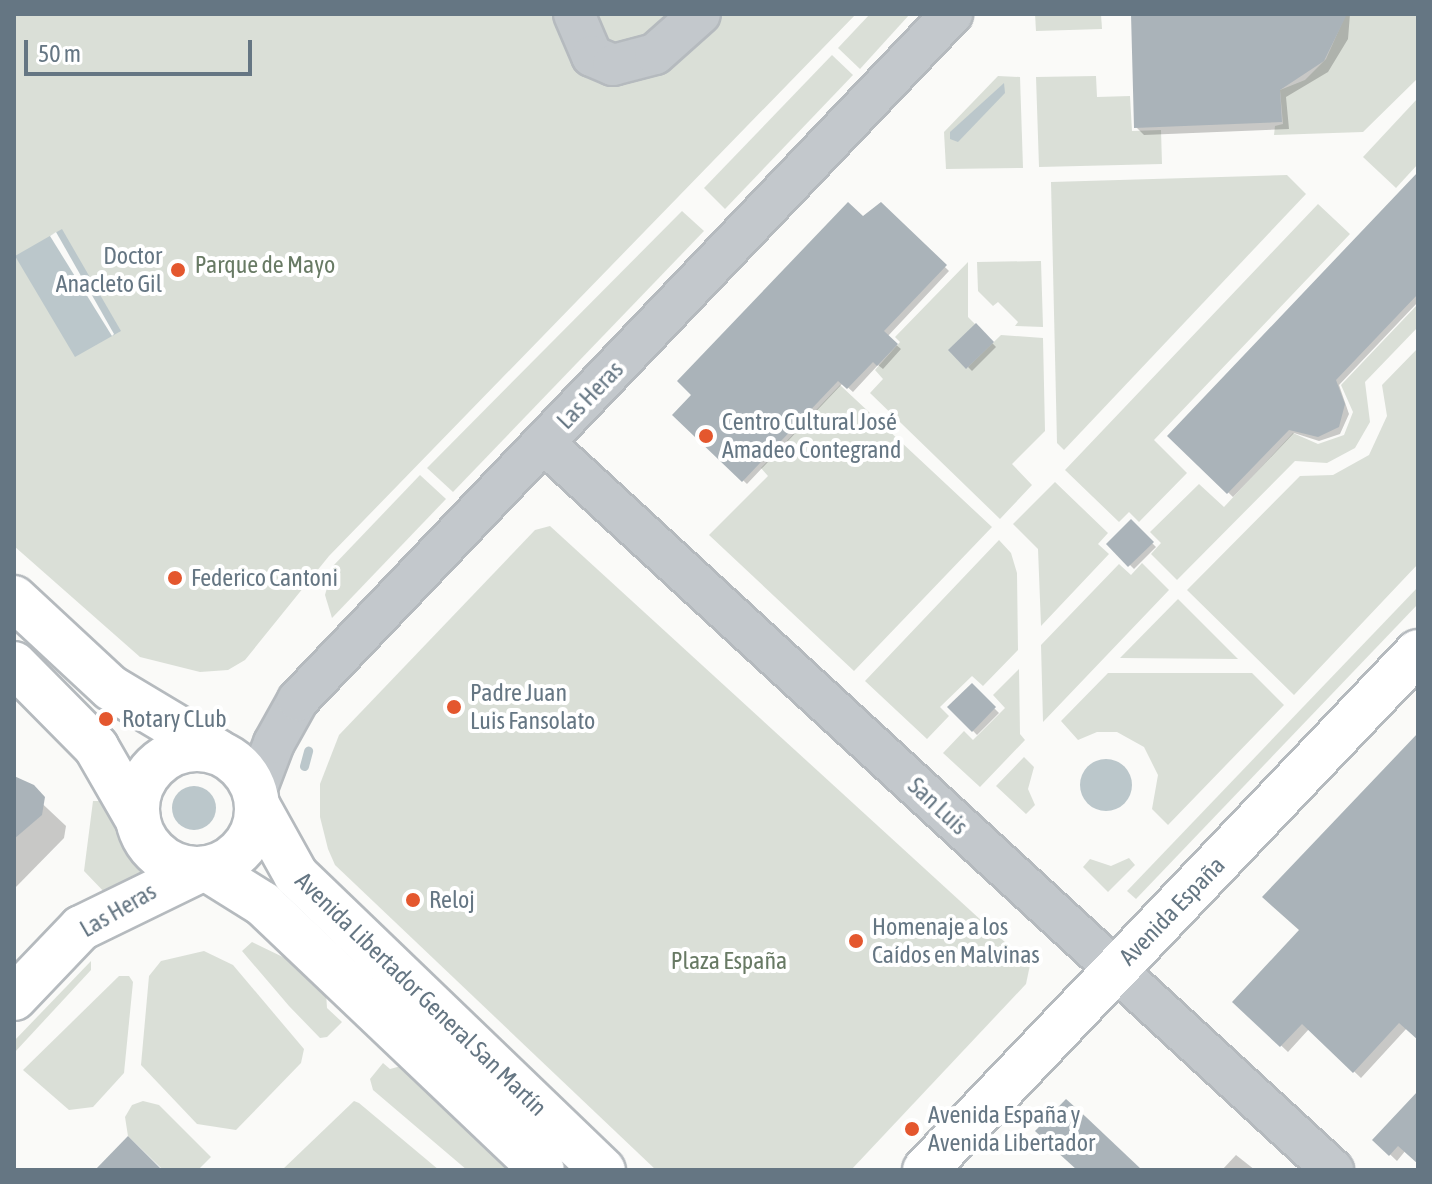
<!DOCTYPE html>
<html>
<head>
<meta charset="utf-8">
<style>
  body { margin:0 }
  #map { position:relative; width:1432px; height:1184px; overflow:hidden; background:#fafaf8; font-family:"Asap Condensed",sans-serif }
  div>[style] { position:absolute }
  .green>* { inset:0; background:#dadfd7 }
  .water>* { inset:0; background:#bbc7cb }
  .round { border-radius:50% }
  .pier>* { inset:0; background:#fafaf8 }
  .shadow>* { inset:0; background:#0003 }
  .stream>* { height:9px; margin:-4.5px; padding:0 4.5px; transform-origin:4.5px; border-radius:4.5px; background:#bbc7cb }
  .building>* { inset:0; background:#aab3b9 }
  .roads { filter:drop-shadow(2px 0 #b5babe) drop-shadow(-2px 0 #b5babe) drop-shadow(0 2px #b5babe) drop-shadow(0 -2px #b5babe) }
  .minor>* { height:40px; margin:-20px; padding:0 20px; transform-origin:20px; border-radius:20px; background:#c3c8cc }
  .major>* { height:44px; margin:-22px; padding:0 22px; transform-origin:22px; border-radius:22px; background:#fff }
  .major>.ring { margin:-22px; padding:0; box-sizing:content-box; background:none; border:44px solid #fff; border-radius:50% }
  .dots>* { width:22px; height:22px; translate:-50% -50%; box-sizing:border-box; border:4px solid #fff; border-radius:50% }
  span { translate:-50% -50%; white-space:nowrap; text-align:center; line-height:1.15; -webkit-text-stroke:8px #fff; paint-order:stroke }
  .poi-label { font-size:24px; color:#657683 }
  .right { translate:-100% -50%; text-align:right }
  .left { translate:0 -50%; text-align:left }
  .park-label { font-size:24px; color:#687a64 }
  .street-label { font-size:24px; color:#657683 }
  .frame { position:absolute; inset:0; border:16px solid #657683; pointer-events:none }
  .scale { position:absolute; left:24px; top:40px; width:228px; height:36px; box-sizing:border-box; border:4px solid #657683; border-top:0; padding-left:10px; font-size:24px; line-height:28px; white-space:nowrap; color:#657683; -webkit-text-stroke:6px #fff; paint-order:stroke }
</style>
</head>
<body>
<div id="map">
  <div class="green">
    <div style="clip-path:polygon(14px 14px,856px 14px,329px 556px,245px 660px,228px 670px,200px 672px,140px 657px,14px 546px)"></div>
    <div style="clip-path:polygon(870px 14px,910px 14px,860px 69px,838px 48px)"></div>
    <div style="clip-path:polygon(1035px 14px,1101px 14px,1102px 29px,1036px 31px)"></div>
    <div style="clip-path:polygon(1346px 14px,1418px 14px,1418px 78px,1363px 132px,1274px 135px,1275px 126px,1283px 124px,1280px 90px,1305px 80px,1326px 59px)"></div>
    <div style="clip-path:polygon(832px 55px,853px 75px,725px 209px,704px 188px)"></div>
    <div style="clip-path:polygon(998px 76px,1020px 77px,1023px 168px,946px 169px,944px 132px)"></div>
    <div style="clip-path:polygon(1096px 76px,1097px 97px,1130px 96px,1132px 131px,1161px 130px,1162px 164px,1039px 167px,1036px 77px)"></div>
    <div style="clip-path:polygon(1418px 98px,1418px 164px,1396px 188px,1363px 157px)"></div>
    <div style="clip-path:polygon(1287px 175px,1306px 194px,1064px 450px,1057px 443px,1051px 182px)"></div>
    <div style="clip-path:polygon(1318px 204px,1350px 234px,1154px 440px,1187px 473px,1139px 522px,1129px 512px,1119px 522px,1065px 470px)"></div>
    <div style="clip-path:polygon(682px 211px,704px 231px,453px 492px,427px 468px)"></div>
    <div style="clip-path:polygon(1041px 261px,1043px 327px,1015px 326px,1018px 322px,998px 302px,993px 306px,978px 291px,977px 262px)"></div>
    <div style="clip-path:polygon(968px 262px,968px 317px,975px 324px,967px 368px,1001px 335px,1043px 338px,1045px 431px,1012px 464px,1032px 485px,1000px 519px,870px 393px,883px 379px,875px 370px,900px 342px,895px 337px)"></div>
    <div style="clip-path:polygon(1418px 304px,1418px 327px,1365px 382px,1370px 422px,1355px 448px,1327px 463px,1295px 461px,1177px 580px,1151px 554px,1161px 543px,1150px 532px,1199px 484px,1224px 507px,1293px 433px,1318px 444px,1344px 435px,1353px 412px,1341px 385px)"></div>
    <div style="clip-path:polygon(1418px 348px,1418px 564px,1294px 695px,1187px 590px,1300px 476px,1333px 475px,1369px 455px,1387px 416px,1382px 385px)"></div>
    <div style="clip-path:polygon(840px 385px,992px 527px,854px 671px,709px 535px,768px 476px,761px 468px)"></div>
    <div style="clip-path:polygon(420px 475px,446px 499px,332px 618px,325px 595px,333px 566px)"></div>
    <div style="clip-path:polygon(1055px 482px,1108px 533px,1098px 544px,1109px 554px,1041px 626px,1038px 549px,1013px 524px)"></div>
    <div style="clip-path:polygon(550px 526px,1030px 965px,1026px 984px,851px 1170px,656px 1170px,335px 865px,328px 849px,320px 817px,320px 784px,339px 735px,535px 530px)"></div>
    <div style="clip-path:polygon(999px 540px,1011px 553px,1017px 573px,1018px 650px,983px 686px,972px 676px,940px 707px,949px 716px,927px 739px,865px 681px)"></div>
    <div style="clip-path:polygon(1142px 563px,1169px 590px,1043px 722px,1041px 645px,1119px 564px,1131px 575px)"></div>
    <div style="clip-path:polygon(1418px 587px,1418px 604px,1136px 899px,1127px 891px)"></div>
    <div style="clip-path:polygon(1178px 599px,1238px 659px,1120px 658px)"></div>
    <div style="clip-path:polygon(1019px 669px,1020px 734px,1025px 740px,980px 787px,943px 753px,964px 731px,973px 740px,1005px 708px,993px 695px)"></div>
    <div style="clip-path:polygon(1108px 673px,1252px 673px,1284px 705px,1168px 825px,1152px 809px,1158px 775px,1144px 747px,1117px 732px,1097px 732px,1078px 740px,1061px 721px)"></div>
    <div style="clip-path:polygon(1024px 757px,1034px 767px,1028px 789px,1035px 805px,1026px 814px,996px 786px)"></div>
    <div style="clip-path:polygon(93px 801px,101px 801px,126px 844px,154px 872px,108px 896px,84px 871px)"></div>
    <div style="clip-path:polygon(1129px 858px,1135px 865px,1108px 892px,1083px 867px,1090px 859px,1111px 866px)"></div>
    <div style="clip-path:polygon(252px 942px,289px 960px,326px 993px,327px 1008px,342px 1022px,327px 1037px,320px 1038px,289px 1006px,242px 951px)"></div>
    <div style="clip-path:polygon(204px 951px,233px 965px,304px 1049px,301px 1063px,236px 1130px,197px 1124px,141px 1065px,149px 976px,161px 961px)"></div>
    <div style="clip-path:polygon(91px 961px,91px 970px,15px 1052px,14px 1041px)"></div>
    <div style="clip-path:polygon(119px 976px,129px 976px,133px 982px,124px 1073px,93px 1107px,69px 1110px,23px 1070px)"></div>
    <div style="clip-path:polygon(383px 1063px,390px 1069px,401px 1066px,510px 1170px,467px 1170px,373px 1090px,370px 1079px)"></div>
    <div style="clip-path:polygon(143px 1101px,159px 1105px,211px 1157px,198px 1170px,163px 1170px,128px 1136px,125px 1117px,132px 1105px)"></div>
    <div style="clip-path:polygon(354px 1101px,359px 1103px,439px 1170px,282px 1170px)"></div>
  </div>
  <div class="water">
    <div style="clip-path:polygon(1004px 83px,1005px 93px,958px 142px,950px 139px,950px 132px)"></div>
    <div style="clip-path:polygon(62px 229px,121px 331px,75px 357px,15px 256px)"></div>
    <div class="round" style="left:1080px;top:759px;width:52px;height:52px"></div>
    <div class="round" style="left:172px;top:786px;width:44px;height:44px"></div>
  </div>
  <div class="pier">
    <div style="clip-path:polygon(56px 232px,114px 334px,112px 336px,50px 236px)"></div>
  </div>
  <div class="shadow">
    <div style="clip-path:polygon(1133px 14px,1350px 14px,1348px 39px,1328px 72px,1286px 97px,1289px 129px,1144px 135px,1136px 127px)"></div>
    <div style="clip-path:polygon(1418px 175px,1418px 302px,1339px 385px,1349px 414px,1340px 434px,1319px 441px,1294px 433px,1233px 497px,1170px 436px)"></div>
    <div style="clip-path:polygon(881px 205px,949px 271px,887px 337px,901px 349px,883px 369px,878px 365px,853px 392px,843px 383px,747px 484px,675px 415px)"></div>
    <div style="clip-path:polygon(976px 326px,996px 347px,972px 371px,951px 350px)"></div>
    <div style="clip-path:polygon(1131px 522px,1156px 547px,1134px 569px,1109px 544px)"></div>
    <div style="clip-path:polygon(972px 686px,999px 713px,977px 735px,950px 707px)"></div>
    <div style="clip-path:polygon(1418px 736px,1418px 1038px,1407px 1028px,1361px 1078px,1309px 1029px,1288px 1052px,1235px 1002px,1301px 930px)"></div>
    <div style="clip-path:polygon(14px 777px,66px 826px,64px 838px,14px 889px)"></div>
    <div style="clip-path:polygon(1418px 1094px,1418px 1162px,1406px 1150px,1397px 1161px,1375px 1140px)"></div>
    <div style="clip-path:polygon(1236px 1155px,1255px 1170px,1222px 1170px)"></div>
  </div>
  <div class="stream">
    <div style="left:304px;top:766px;width:16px;rotate:-75deg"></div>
  </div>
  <div class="building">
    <div style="clip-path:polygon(1131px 14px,1347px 14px,1324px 61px,1280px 90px,1282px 122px,1134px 128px)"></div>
    <div style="clip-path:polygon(1418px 172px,1418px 294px,1336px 380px,1345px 404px,1339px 427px,1318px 437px,1289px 430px,1227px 494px,1167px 436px)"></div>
    <div style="clip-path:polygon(848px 202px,863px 216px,881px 202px,947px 265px,884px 331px,898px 344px,877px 366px,873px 362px,847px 389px,838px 381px,742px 482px,672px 415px,691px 395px,677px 381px)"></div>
    <div style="clip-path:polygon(976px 323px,994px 342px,966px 369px,948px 350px)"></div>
    <div style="clip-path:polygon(1131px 519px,1154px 542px,1128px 567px,1106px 544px)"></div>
    <div style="clip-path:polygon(972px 683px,996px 707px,972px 732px,947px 707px)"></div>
    <div style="clip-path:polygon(1418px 733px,1418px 1040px,1399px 1023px,1353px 1073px,1302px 1024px,1280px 1047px,1232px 1002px,1299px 930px,1262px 897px)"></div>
    <div style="clip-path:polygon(14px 776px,34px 785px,45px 797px,42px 815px,14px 839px)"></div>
    <div style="clip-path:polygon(1418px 1091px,1418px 1164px,1398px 1146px,1389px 1156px,1372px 1140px)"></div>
    <div style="clip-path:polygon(1066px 1099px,1086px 1117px,1142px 1170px,1077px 1170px,1055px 1150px,1035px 1131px)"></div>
    <div style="clip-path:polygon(128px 1136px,162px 1170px,95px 1170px)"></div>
  </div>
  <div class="roads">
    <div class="minor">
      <div style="left:574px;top:14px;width:46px;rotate:66.8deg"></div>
      <div style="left:592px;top:56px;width:23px;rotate:23deg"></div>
      <div style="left:613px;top:65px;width:43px;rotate:-14.7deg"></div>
      <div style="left:655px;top:54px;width:60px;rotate:-41.6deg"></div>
      <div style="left:544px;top:443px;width:1073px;rotate:42.66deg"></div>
      <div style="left:255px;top:793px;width:53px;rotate:-69.2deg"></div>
      <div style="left:274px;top:743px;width:49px;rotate:-60.8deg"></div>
      <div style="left:298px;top:700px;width:948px;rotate:-46.37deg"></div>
    </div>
    <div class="major">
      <div style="left:14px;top:598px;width:132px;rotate:42.9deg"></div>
      <div style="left:111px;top:688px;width:125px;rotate:30.9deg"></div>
      <div style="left:14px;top:664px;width:117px;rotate:45.3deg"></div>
      <div style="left:96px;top:747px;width:84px;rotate:60.1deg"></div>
      <div class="ring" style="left:137px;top:749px;width:76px;height:76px"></div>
      <div style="left:257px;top:805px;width:80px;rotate:60.9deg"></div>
      <div style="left:296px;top:875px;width:426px;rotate:43.9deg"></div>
      <div style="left:207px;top:869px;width:66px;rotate:32deg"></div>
      <div style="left:263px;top:904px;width:385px;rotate:43.6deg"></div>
      <div style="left:14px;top:998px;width:97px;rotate:-46.3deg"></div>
      <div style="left:81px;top:928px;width:130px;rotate:-26deg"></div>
      <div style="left:925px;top:1170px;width:715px;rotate:-46.42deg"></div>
    </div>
  </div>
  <div class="dots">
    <div style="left:178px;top:270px;background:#e4572e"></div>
    <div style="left:706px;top:436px;background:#e4572e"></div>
    <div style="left:175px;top:578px;background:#e4572e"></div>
    <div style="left:454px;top:707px;background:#e4572e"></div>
    <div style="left:106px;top:719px;background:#e4572e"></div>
    <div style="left:413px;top:900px;background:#e4572e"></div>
    <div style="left:856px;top:941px;background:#e4572e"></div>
    <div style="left:912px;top:1129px;background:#e4572e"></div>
  </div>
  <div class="poi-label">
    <span class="right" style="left:162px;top:270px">Doctor<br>Anacleto Gil</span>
    <span class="left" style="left:722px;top:436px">Centro Cultural José<br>Amadeo Contegrand</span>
    <span class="left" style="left:191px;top:578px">Federico Cantoni</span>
    <span class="left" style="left:470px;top:707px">Padre Juan<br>Luis Fansolato</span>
    <span class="left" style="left:122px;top:719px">Rotary CLub</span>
    <span class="left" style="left:429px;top:900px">Reloj</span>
    <span class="left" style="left:872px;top:941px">Homenaje a los<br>Caídos en Malvinas</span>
    <span class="left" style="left:928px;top:1129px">Avenida España y<br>Avenida Libertador</span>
  </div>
  <div class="park-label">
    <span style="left:265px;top:265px">Parque de Mayo</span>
    <span style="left:729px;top:961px">Plaza España</span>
  </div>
  <div class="street-label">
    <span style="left:590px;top:395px;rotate:-46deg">Las Heras</span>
    <span style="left:938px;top:806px;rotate:43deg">San Luis</span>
    <span style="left:118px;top:910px;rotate:-30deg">Las Heras</span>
    <span style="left:1172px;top:911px;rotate:-46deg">Avenida España</span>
    <span style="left:421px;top:994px;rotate:44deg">Avenida Libertador General San Martín</span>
  </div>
  <div class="frame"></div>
  <div class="scale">50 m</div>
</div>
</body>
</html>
